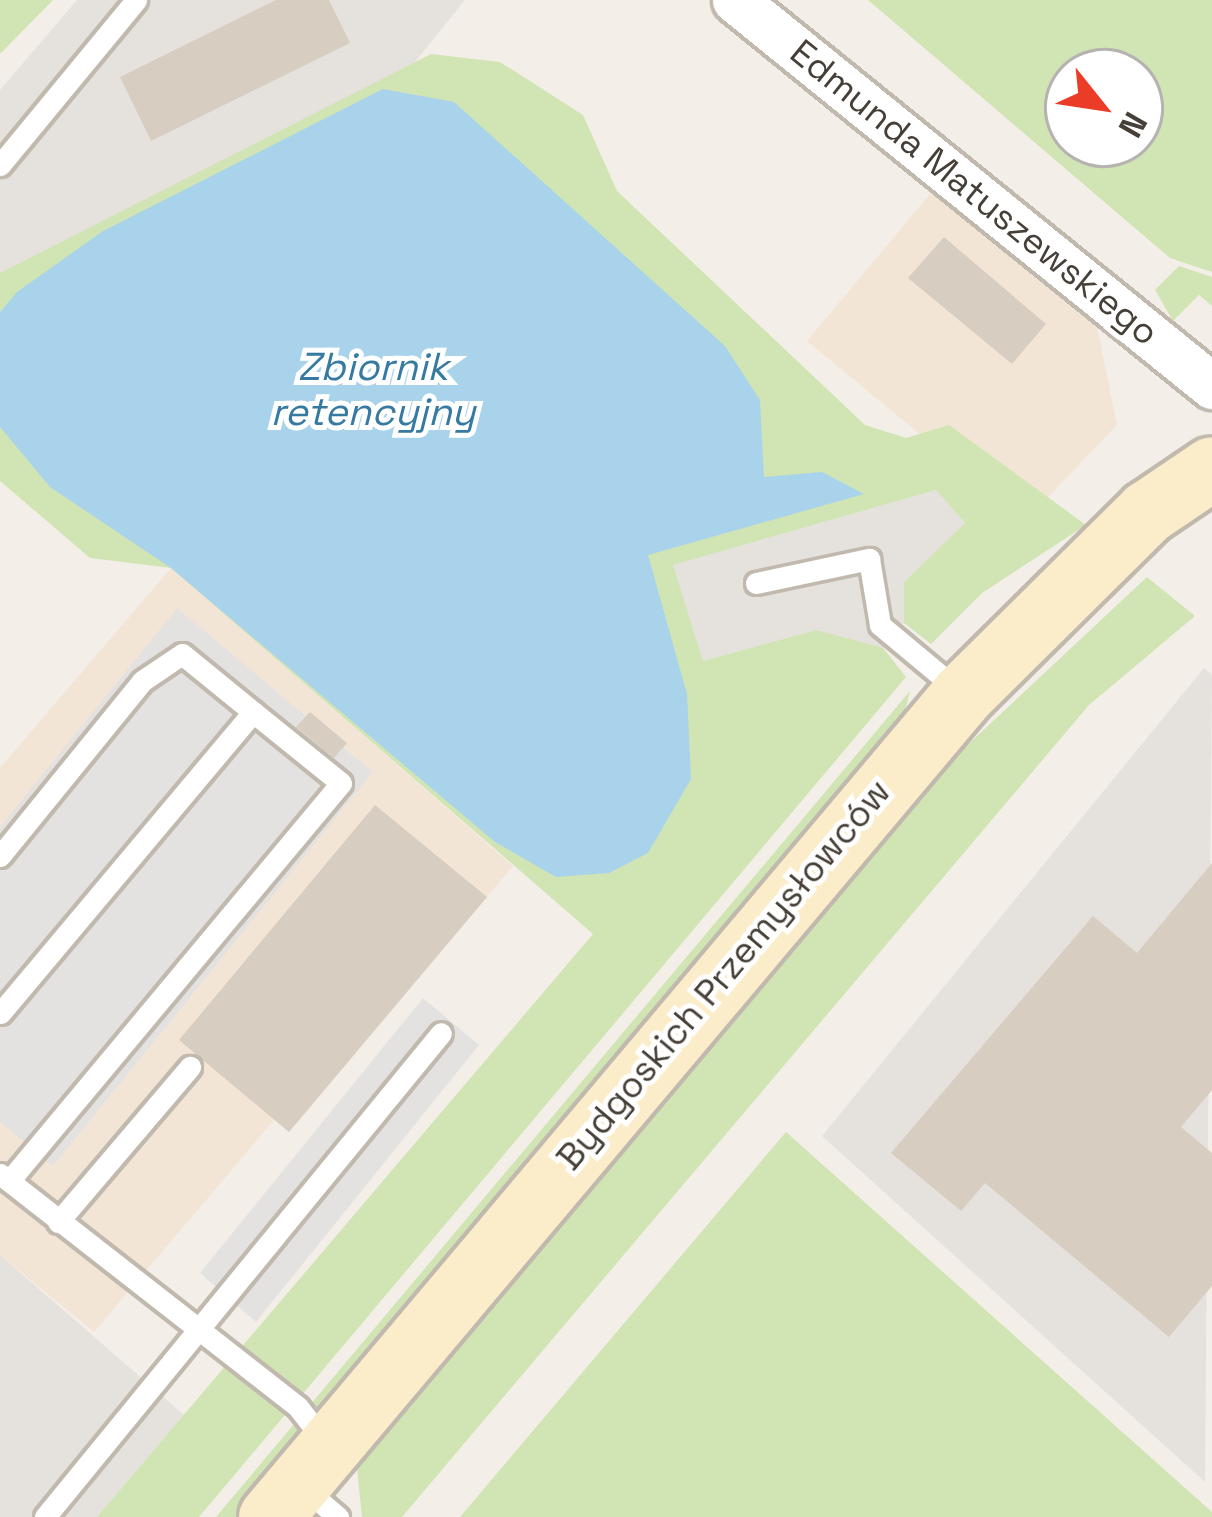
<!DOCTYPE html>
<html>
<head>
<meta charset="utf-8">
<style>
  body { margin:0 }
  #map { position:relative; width:1212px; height:1517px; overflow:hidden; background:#f3efe8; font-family:"Space Grotesk",sans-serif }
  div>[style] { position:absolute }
  .commercial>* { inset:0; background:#f3e5d5 }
  .industrial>* { inset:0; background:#e5e1dd }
  .green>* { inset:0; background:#d0e4b4 }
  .parking>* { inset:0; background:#e4e2e0 }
  .water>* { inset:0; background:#a9d3eb }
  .building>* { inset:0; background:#d7cdc1 }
  .roads { filter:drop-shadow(3px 0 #c1b9ae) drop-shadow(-3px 0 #c1b9ae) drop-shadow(0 3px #c1b9ae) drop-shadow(0 -3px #c1b9ae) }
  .lane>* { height:21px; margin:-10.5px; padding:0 10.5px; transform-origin:10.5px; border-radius:10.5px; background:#fff }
  .street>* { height:45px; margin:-22.5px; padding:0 22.5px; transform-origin:22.5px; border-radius:22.5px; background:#fff }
  .secondary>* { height:63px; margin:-31.5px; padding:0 31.5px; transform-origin:31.5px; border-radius:31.5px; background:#fbedca }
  span { translate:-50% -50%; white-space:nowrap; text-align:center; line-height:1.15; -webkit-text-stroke:10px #fff; paint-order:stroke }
  .street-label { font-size:36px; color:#463f37 }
  .water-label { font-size:39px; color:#367aa2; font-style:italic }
  .north { position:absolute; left:1044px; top:48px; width:120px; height:120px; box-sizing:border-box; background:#fff; border:3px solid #b5b2af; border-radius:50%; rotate:120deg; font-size:33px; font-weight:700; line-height:48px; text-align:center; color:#463f37 }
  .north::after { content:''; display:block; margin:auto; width:42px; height:54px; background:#ea3c27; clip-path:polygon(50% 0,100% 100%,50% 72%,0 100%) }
</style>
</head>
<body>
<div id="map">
  <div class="commercial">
    <div style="clip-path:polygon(935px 188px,1094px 310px,1117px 425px,1025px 521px,807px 341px)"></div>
    <div style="clip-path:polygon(171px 568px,513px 866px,289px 1132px,274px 1120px,94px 1332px,0 1255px,0 768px)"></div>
  </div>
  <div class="industrial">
    <div style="clip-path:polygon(77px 0,465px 0,415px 62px,0 287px,0 90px)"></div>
    <div style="clip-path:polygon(936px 490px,965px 523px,904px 582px,907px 619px,879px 653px,816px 630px,703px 661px,672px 565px)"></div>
    <div style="clip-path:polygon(1204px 668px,1212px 675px,1205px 1482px,822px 1136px)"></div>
    <div style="clip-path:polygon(0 1255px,184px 1415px,97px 1517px,0 1517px)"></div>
  </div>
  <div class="green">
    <div style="clip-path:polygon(0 0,53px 0,0 54px)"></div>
    <div style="clip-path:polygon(evenodd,868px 0,1212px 0,1212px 272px,1170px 258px,868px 0,1068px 72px,1140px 72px,1140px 144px,1068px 144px,1068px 72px)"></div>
    <div style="clip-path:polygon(431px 54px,500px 62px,583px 115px,617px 191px,865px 425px,906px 438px,949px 425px,1086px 525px,982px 593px,931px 644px,904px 623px,904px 582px,965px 523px,936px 490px,673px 565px,703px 661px,816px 630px,883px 648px,906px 677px,199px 1517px,97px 1517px,593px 934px,171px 568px,90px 558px,0 481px,0 273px)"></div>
    <div style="clip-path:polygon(1179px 266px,1212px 277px,1212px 306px,1199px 295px,1173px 321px,1155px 290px)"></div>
    <div style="clip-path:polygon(1147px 577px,1195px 616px,1089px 705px,402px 1517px,362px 1517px,357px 1468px,378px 1422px,868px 838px)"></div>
    <div style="clip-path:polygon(910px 691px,901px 728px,238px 1517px,216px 1517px)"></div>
    <div style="clip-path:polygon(786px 1132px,1212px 1512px,1212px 1517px,460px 1517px)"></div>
  </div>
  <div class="parking">
    <div style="clip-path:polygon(177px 608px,373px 772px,53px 1166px,0 1122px,0 827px)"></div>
    <div style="clip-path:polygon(423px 998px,479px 1045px,256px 1322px,200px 1273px)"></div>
  </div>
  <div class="water">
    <div style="clip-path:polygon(383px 89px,454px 102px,725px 346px,760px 400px,764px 477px,822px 472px,864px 494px,648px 555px,687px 694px,691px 779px,648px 853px,609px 873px,556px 877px,495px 842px,171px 568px,50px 487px,0 427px,0 312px,17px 292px,103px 231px)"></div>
  </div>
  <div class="building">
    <div style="clip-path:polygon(276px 0,329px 0,350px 43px,151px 141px,120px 77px)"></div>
    <div style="clip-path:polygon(944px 237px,1046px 324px,1012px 364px,908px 278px)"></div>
    <div style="clip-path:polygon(310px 712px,347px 743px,334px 758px,296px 727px)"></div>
    <div style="clip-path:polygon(375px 805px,487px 897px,289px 1132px,179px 1040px)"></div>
    <div style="clip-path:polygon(1212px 863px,1212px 1090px,1181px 1127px,1212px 1153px,1212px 1286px,1169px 1337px,985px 1183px,961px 1211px,891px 1153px,1093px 916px,1137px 953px)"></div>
  </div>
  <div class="roads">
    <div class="lane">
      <div style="left:0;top:165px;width:214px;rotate:-50.5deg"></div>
      <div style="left:756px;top:583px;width:116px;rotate:-12deg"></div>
      <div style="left:869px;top:559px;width:67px;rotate:80.5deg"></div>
      <div style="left:880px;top:625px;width:102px;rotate:39.8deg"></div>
      <div style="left:0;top:856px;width:225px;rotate:-50.9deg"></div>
      <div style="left:142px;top:681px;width:48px;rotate:-34deg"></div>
      <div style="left:182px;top:654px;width:92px;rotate:39.2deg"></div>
      <div style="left:253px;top:712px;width:393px;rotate:130deg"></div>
      <div style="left:0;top:1174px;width:378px;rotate:38deg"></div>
      <div style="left:298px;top:1407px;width:44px;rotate:52.4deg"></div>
      <div style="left:9px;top:1181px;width:518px;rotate:-50.17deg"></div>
      <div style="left:341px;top:783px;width:113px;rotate:-141.1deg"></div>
      <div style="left:58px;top:1222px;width:204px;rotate:-49.6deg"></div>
      <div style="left:304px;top:1488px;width:45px;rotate:40.5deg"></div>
      <div style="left:45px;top:1517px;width:625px;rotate:-50.71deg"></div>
    </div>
    <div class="street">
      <div style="left:735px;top:0;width:614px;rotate:38.98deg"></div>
    </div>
    <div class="secondary">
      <div style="left:270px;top:1517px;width:1076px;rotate:-49.9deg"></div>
      <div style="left:963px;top:694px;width:259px;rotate:-44.7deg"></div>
      <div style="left:1147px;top:512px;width:78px;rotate:-34.1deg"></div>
    </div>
  </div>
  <div class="street-label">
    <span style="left:974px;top:193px;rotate:39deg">Edmunda Matuszewskiego</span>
    <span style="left:724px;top:975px;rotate:-50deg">Bydgoskich Przemysłowców</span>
  </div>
  <div class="water-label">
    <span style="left:373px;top:390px">Zbiornik<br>retencyjny</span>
  </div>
  <div class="north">N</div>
</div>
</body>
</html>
